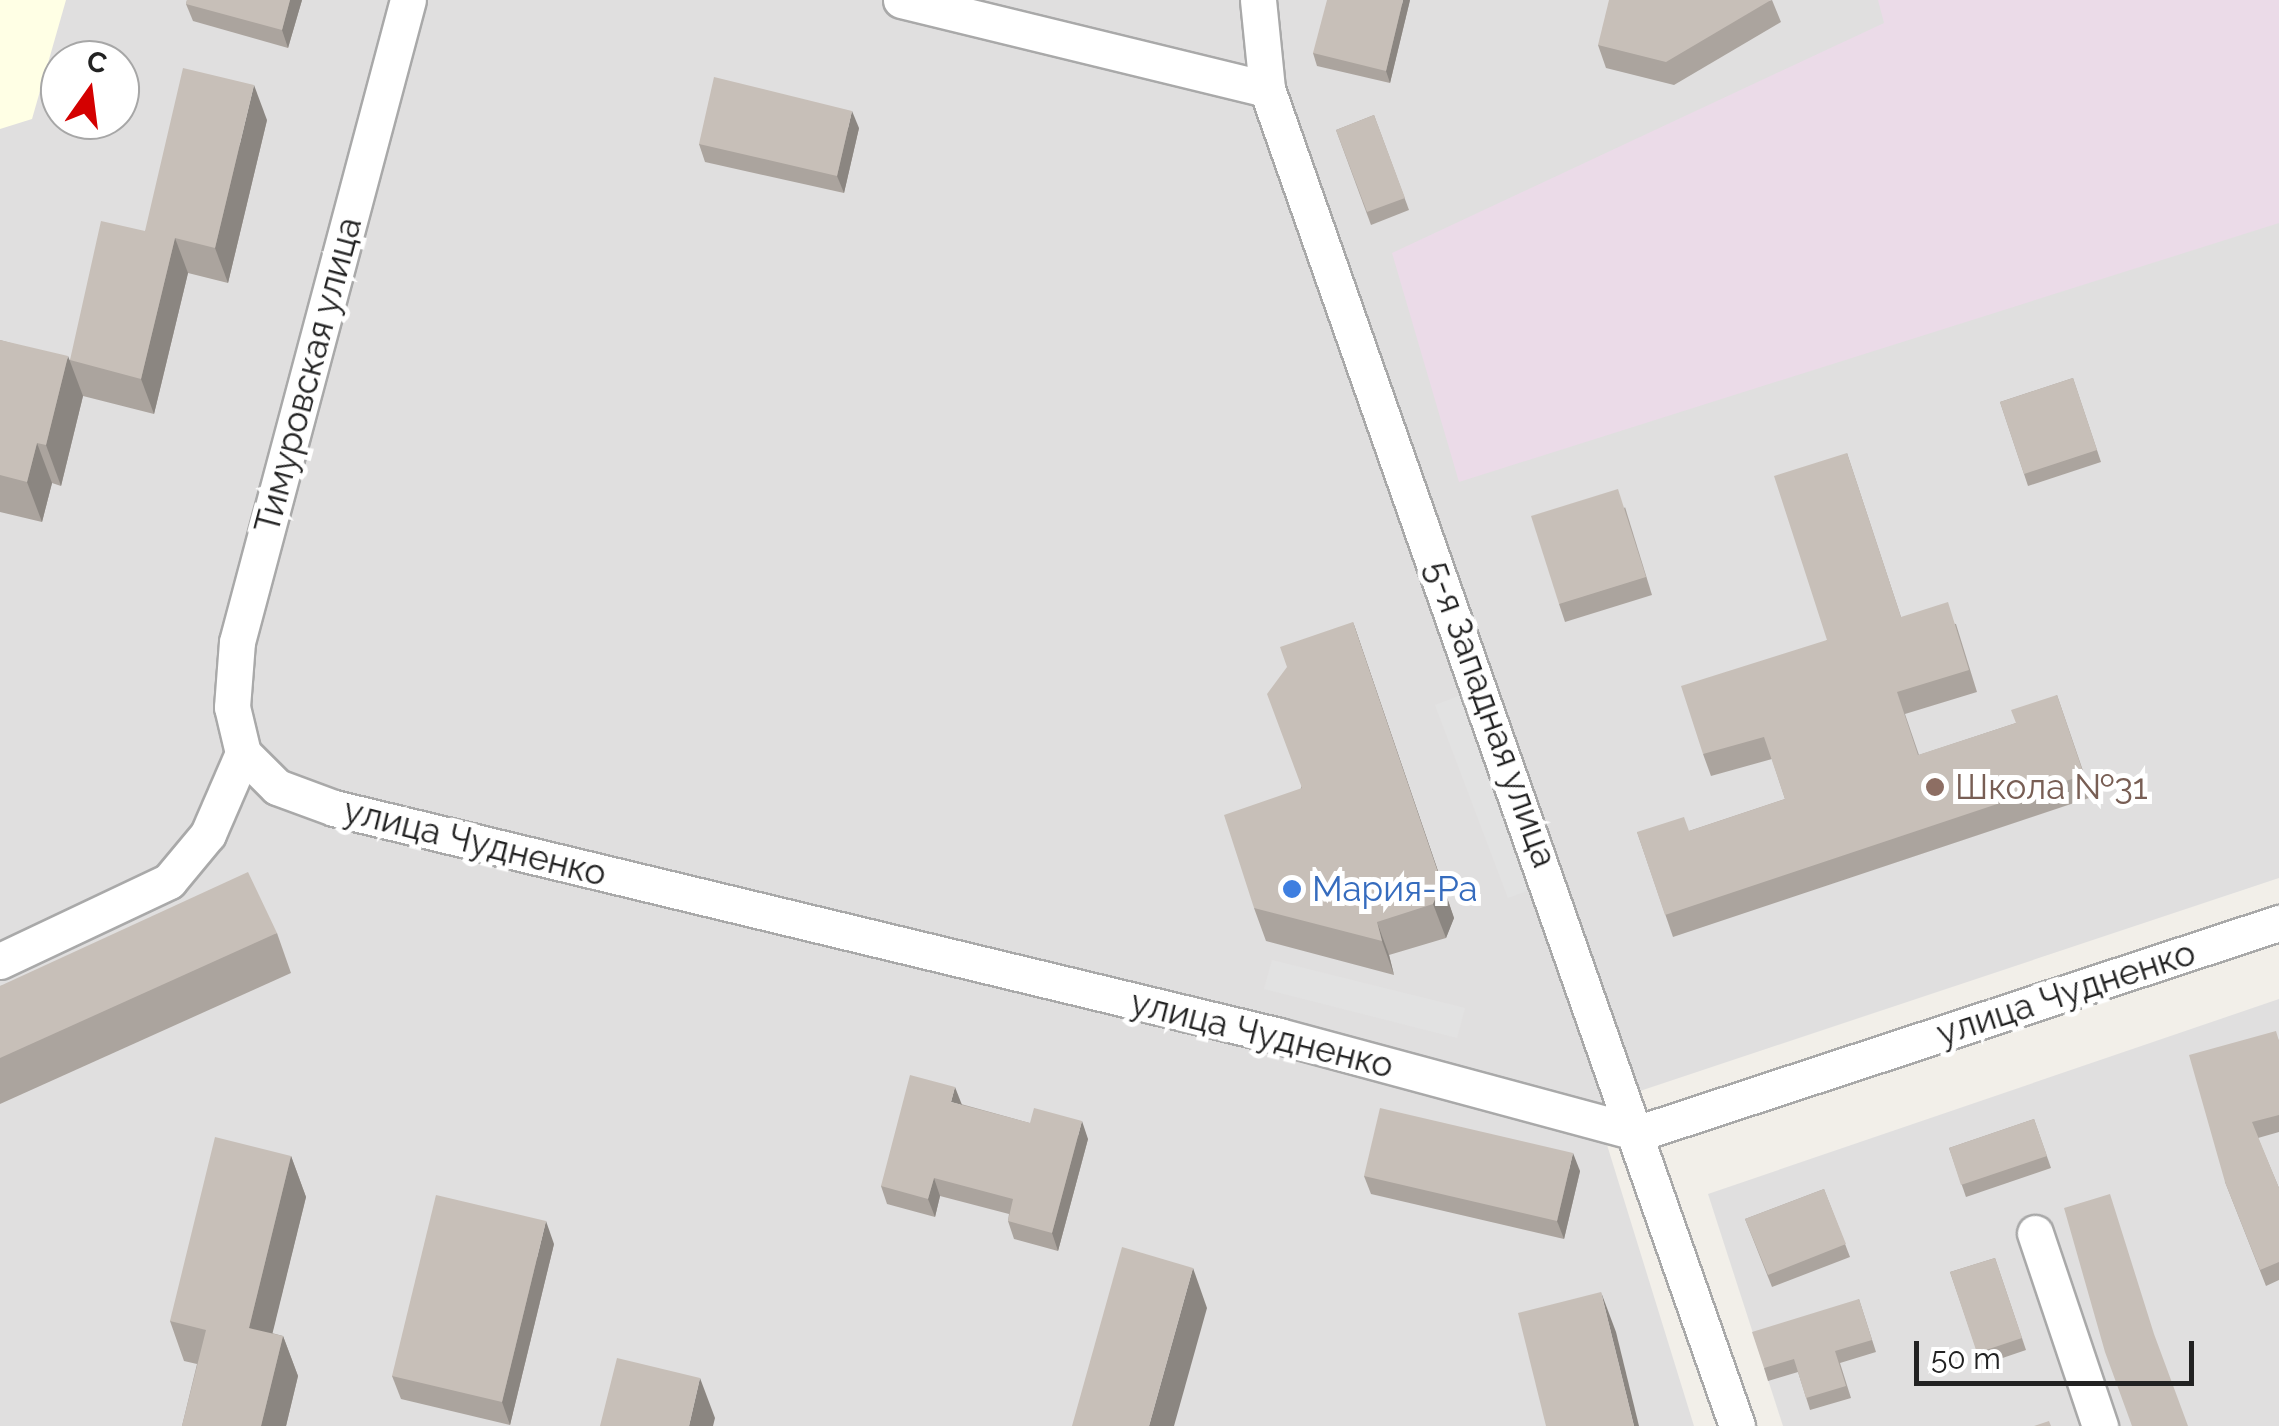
<!DOCTYPE html>
<html>
<head>
<meta charset="utf-8">
<style>
  body { margin:0 }
  #map { position:relative; width:2279px; height:1426px; overflow:hidden; background:#f2efe9; font-family:Raleway,sans-serif }
  div>[style] { position:absolute }
  .residential>* { inset:0; background:#e0dfdf }
  .industrial>* { inset:0; background:#ebdbe8 }
  .education>* { inset:0; background:#ffffe5 }
  .parking>* { inset:0; background:#e2e2e2 }
  .roads { filter:drop-shadow(2px 0 #a9a9a9) drop-shadow(-2px 0 #a9a9a9) drop-shadow(0 2px #a9a9a9) drop-shadow(0 -2px #a9a9a9) }
  .minor>* { height:35px; margin:-17.5px; padding:0 17.5px; transform-origin:17.5px; border-radius:17.5px; background:#fff }
  .wall>* { inset:0; background:#aba49e }
  .shaded-wall>* { inset:0; background:#8b8681 }
  .building>* { inset:0; background:#c7bfb8 }
  .dots>* { width:28px; height:28px; translate:-50% -50%; box-sizing:border-box; border:5px solid #fff; border-radius:50% }
  span { translate:-50% -50%; white-space:nowrap; text-align:center; line-height:1.15; -webkit-text-stroke:10px #fff; paint-order:stroke }
  .street-label { font-size:35px; color:#222 }
  .education-label { font-size:35px; color:#785e54 }
  .left { translate:0 -50%; text-align:left }
  .shop-label { font-size:35px; color:#366cbe }
  .north { position:absolute; left:40px; top:40px; width:100px; height:100px; box-sizing:border-box; background:#fff; border:2px solid #a7a7a7; border-radius:50%; rotate:14deg; font-size:28px; font-weight:700; line-height:40px; text-align:center; color:#222 }
  .north::after { content:''; display:block; margin:auto; width:35px; height:45px; background:#d40000; clip-path:polygon(50% 0,100% 100%,50% 72%,0 100%) }
  .scale { position:absolute; left:1914px; top:1341px; width:280px; height:45px; box-sizing:border-box; border:5px solid #222; border-top:0; padding-left:12px; font-size:30px; line-height:35px; white-space:nowrap; color:#222; -webkit-text-stroke:8px #fff; paint-order:stroke }
</style>
</head>
<body>
<div id="map">
  <div class="residential">
    <div style="clip-path:polygon(evenodd,0 0,2279px 0,2279px 878px,1595px 1106px,1694px 1426px,0 1426px,0 0,60px 60px,120px 60px,120px 120px,60px 120px,60px 60px)"></div>
    <div style="clip-path:polygon(2279px 999px,2279px 1426px,1783px 1426px,1708px 1194px)"></div>
  </div>
  <div class="industrial">
    <div style="clip-path:polygon(1878px 0,2279px 0,2279px 223px,1459px 482px,1392px 253px,1884px 23px)"></div>
  </div>
  <div class="education">
    <div style="clip-path:polygon(0 0,66px 0,32px 119px,0 129px)"></div>
  </div>
  <div class="parking">
    <div style="clip-path:polygon(1469px 692px,1543px 885px,1508px 898px,1435px 705px)"></div>
    <div style="clip-path:polygon(1272px 960px,1465px 1008px,1457px 1038px,1264px 989px)"></div>
  </div>
  <div class="roads">
    <div class="minor">
      <div style="left:901px;top:0;width:377px;rotate:13.7deg"></div>
      <div style="left:1258px;top:0;width:89px;rotate:84.2deg"></div>
      <div style="left:1267px;top:89px;width:1417px;rotate:70.63deg"></div>
      <div style="left:243px;top:753px;width:48px;rotate:45deg"></div>
      <div style="left:277px;top:787px;width:61px;rotate:20.2deg"></div>
      <div style="left:334px;top:808px;width:972px;rotate:13.56deg"></div>
      <div style="left:1279px;top:1036px;width:373px;rotate:15.1deg"></div>
      <div style="left:1639px;top:1133px;width:674px;rotate:-18.17deg"></div>
      <div style="left:243px;top:753px;width:47px;rotate:-103.4deg"></div>
      <div style="left:232px;top:707px;width:65px;rotate:-85.6deg"></div>
      <div style="left:237px;top:642px;width:664px;rotate:-75.09deg"></div>
      <div style="left:0;top:961px;width:187px;rotate:-25.3deg"></div>
      <div style="left:169px;top:881px;width:61px;rotate:-50.3deg"></div>
      <div style="left:208px;top:834px;width:88px;rotate:-66.6deg"></div>
      <div style="left:2035px;top:1233px;width:204px;rotate:71.4deg"></div>
    </div>
  </div>
  <div class="wall">
    <div style="clip-path:polygon(187px 0,302px 0,288px 48px,193px 21px,186px 4px)"></div>
    <div style="clip-path:polygon(1410px 0,1390px 83px,1317px 66px,1313px 53px)"></div>
    <div style="clip-path:polygon(1772px 0,1781px 22px,1674px 85px,1606px 68px,1598px 45px)"></div>
    <div style="clip-path:polygon(1374px 115px,1409px 210px,1371px 225px,1336px 130px)"></div>
    <div style="clip-path:polygon(267px 120px,228px 283px,188px 273px,154px 414px,83px 396px,61px 486px,52px 483px,42px 522px,0 512px,0 340px,70px 360px,145px 231px)"></div>
    <div style="clip-path:polygon(859px 128px,844px 193px,705px 162px,699px 144px)"></div>
    <div style="clip-path:polygon(2073px 378px,2101px 462px,2028px 486px,2000px 402px)"></div>
    <div style="clip-path:polygon(1847px 453px,1901px 617px,1956px 624px,1977px 692px,1905px 714px,1919px 755px,2016px 723px,2057px 695px,2092px 797px,1673px 937px,1637px 832px,1689px 831px,1785px 799px,1772px 759px,1711px 776px,1703px 754px,1827px 640px)"></div>
    <div style="clip-path:polygon(1625px 507px,1652px 595px,1565px 622px,1559px 604px)"></div>
    <div style="clip-path:polygon(1353px 622px,1454px 918px,1446px 938px,1389px 955px,1394px 975px,1266px 941px,1254px 908px,1301px 788px)"></div>
    <div style="clip-path:polygon(277px 933px,291px 973px,0 1104px,0 986px)"></div>
    <div style="clip-path:polygon(2279px 1039px,2279px 1132px,2258px 1138px,2279px 1188px,2279px 1280px,2266px 1286px,2225px 1182px)"></div>
    <div style="clip-path:polygon(961px 1104px,1088px 1139px,1058px 1251px,1014px 1239px,1008px 1221px,1009px 1214px,940px 1196px,935px 1217px,887px 1204px,881px 1186px)"></div>
    <div style="clip-path:polygon(2034px 1119px,2051px 1168px,1966px 1197px,1949px 1148px)"></div>
    <div style="clip-path:polygon(291px 1156px,306px 1197px,272px 1333px,283px 1336px,298px 1376px,286px 1426px,182px 1426px,197px 1364px,184px 1361px,170px 1321px)"></div>
    <div style="clip-path:polygon(1580px 1171px,1564px 1239px,1371px 1194px,1364px 1176px)"></div>
    <div style="clip-path:polygon(1824px 1189px,1850px 1257px,1772px 1287px,1745px 1219px)"></div>
    <div style="clip-path:polygon(554px 1244px,510px 1425px,401px 1399px,392px 1376px)"></div>
    <div style="clip-path:polygon(1995px 1258px,2026px 1350px,1982px 1365px,1950px 1272px)"></div>
    <div style="clip-path:polygon(1859px 1299px,1876px 1352px,1840px 1363px,1851px 1398px,1810px 1410px,1798px 1372px,1768px 1381px,1764px 1368px)"></div>
  </div>
  <div class="shaded-wall">
    <div style="clip-path:polygon(290px 0,302px 0,288px 48px,282px 30px)"></div>
    <div style="clip-path:polygon(1403px 0,1410px 0,1390px 83px,1386px 71px)"></div>
    <div style="clip-path:polygon(254px 85px,267px 120px,228px 283px,215px 248px)"></div>
    <div style="clip-path:polygon(852px 111px,859px 128px,844px 193px,837px 176px)"></div>
    <div style="clip-path:polygon(175px 238px,188px 273px,154px 414px,141px 379px)"></div>
    <div style="clip-path:polygon(68px 356px,83px 396px,61px 486px,46px 445px)"></div>
    <div style="clip-path:polygon(37px 443px,52px 483px,42px 522px,27px 482px)"></div>
    <div style="clip-path:polygon(1353px 622px,1454px 918px,1446px 938px,1433px 904px)"></div>
    <div style="clip-path:polygon(1377px 922px,1389px 955px,1394px 975px,1382px 941px)"></div>
    <div style="clip-path:polygon(955px 1087px,962px 1105px,951px 1102px)"></div>
    <div style="clip-path:polygon(1082px 1121px,1088px 1139px,1058px 1251px,1052px 1233px)"></div>
    <div style="clip-path:polygon(1573px 1153px,1580px 1171px,1564px 1239px,1557px 1221px)"></div>
    <div style="clip-path:polygon(291px 1156px,306px 1197px,264px 1368px,249px 1328px)"></div>
    <div style="clip-path:polygon(934px 1178px,940px 1196px,935px 1217px,928px 1199px)"></div>
    <div style="clip-path:polygon(546px 1221px,554px 1244px,510px 1425px,502px 1402px)"></div>
    <div style="clip-path:polygon(1193px 1268px,1207px 1308px,1174px 1426px,1149px 1426px)"></div>
    <div style="clip-path:polygon(1601px 1292px,1616px 1332px,1639px 1426px,1634px 1426px)"></div>
    <div style="clip-path:polygon(283px 1336px,298px 1376px,286px 1426px,261px 1426px)"></div>
    <div style="clip-path:polygon(700px 1378px,715px 1418px,713px 1426px,689px 1426px)"></div>
  </div>
  <div class="building">
    <div style="clip-path:polygon(187px 0,290px 0,282px 30px,186px 4px)"></div>
    <div style="clip-path:polygon(1327px 0,1403px 0,1386px 71px,1313px 53px)"></div>
    <div style="clip-path:polygon(1609px 0,1771px 0,1666px 62px,1598px 45px)"></div>
    <div style="clip-path:polygon(183px 68px,254px 85px,215px 248px,175px 238px,141px 379px,70px 360px,101px 221px,145px 231px)"></div>
    <div style="clip-path:polygon(714px 77px,852px 111px,837px 176px,699px 144px)"></div>
    <div style="clip-path:polygon(1374px 115px,1405px 198px,1367px 212px,1336px 130px)"></div>
    <div style="clip-path:polygon(0 340px,68px 356px,46px 445px,37px 443px,27px 482px,0 475px)"></div>
    <div style="clip-path:polygon(2073px 378px,2097px 450px,2024px 474px,2000px 402px)"></div>
    <div style="clip-path:polygon(1847px 453px,1901px 617px,1948px 602px,1969px 670px,1897px 692px,1918px 755px,2016px 723px,2011px 710px,2057px 695px,2084px 775px,1665px 915px,1637px 832px,1684px 817px,1689px 831px,1785px 799px,1764px 737px,1703px 754px,1681px 686px,1827px 640px,1774px 476px)"></div>
    <div style="clip-path:polygon(1618px 489px,1646px 577px,1559px 604px,1531px 516px)"></div>
    <div style="clip-path:polygon(1353px 622px,1442px 884px,1433px 904px,1377px 922px,1382px 941px,1254px 908px,1224px 815px,1302px 788px,1267px 694px,1287px 667px,1280px 647px)"></div>
    <div style="clip-path:polygon(248px 872px,277px 933px,0 1058px,0 986px)"></div>
    <div style="clip-path:polygon(2276px 1031px,2279px 1041px,2279px 1115px,2252px 1122px,2279px 1188px,2279px 1262px,2260px 1270px,2225px 1182px,2189px 1055px)"></div>
    <div style="clip-path:polygon(910px 1075px,955px 1087px,951px 1102px,1030px 1123px,1034px 1108px,1082px 1121px,1052px 1233px,1008px 1221px,1013px 1199px,934px 1178px,928px 1199px,881px 1186px)"></div>
    <div style="clip-path:polygon(1380px 1108px,1573px 1153px,1557px 1221px,1364px 1176px)"></div>
    <div style="clip-path:polygon(2034px 1119px,2047px 1156px,1961px 1185px,1949px 1148px)"></div>
    <div style="clip-path:polygon(215px 1137px,291px 1156px,249px 1328px,283px 1336px,261px 1426px,182px 1426px,206px 1330px,170px 1321px)"></div>
    <div style="clip-path:polygon(1824px 1189px,1846px 1244px,1768px 1275px,1745px 1219px)"></div>
    <div style="clip-path:polygon(2110px 1194px,2154px 1334px,2188px 1426px,2132px 1426px,2105px 1352px,2064px 1208px)"></div>
    <div style="clip-path:polygon(436px 1195px,546px 1221px,502px 1402px,392px 1376px)"></div>
    <div style="clip-path:polygon(1122px 1247px,1193px 1268px,1149px 1426px,1072px 1426px)"></div>
    <div style="clip-path:polygon(1995px 1258px,2022px 1338px,1977px 1353px,1950px 1272px)"></div>
    <div style="clip-path:polygon(1601px 1292px,1634px 1426px,1546px 1426px,1518px 1313px)"></div>
    <div style="clip-path:polygon(1859px 1299px,1872px 1340px,1835px 1351px,1846px 1386px,1806px 1398px,1794px 1359px,1764px 1368px,1752px 1332px)"></div>
    <div style="clip-path:polygon(617px 1358px,700px 1378px,689px 1426px,600px 1426px)"></div>
    <div style="clip-path:polygon(2049px 1421px,2051px 1426px,2034px 1426px)"></div>
  </div>
  <div class="dots">
    <div style="left:1935px;top:787px;background:#8d6e63"></div>
    <div style="left:1292px;top:889px;background:#3f7fe0"></div>
  </div>
  <div class="street-label">
    <span style="left:308px;top:375px;rotate:-75deg">Тимуровская улица</span>
    <span style="left:1491px;top:714px;rotate:70deg">5-я Западная улица</span>
    <span style="left:475px;top:842px;rotate:14deg">улица Чудненко</span>
    <span style="left:2066px;top:993px;rotate:-18deg">улица Чудненко</span>
    <span style="left:1262px;top:1034px;rotate:14deg">улица Чудненко</span>
  </div>
  <div class="education-label">
    <span class="left" style="left:1955px;top:787px">Школа №31</span>
  </div>
  <div class="shop-label">
    <span class="left" style="left:1312px;top:889px">Мария-Ра</span>
  </div>
  <div class="north">С</div>
  <div class="scale">50 m</div>
</div>
</body>
</html>
